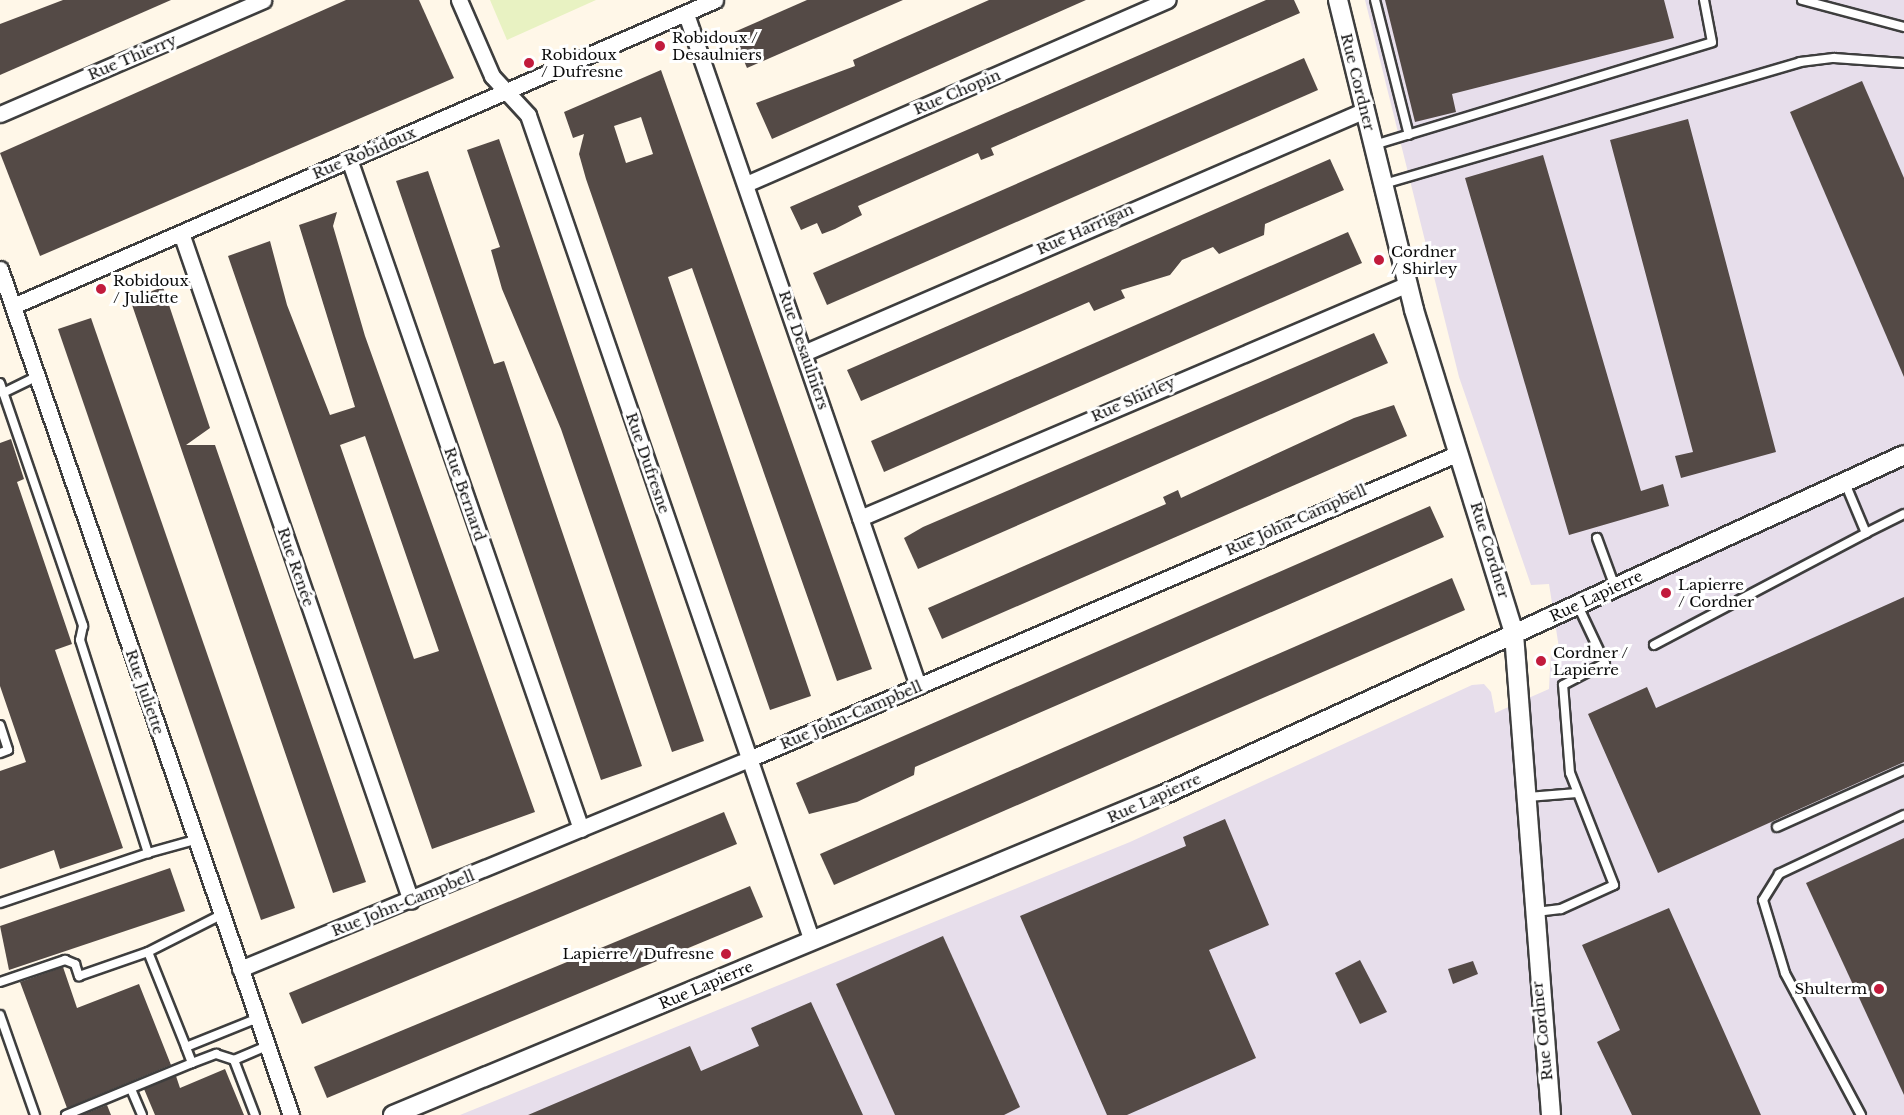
<!DOCTYPE html>
<html>
<head>
<meta charset="utf-8">
<style>
  body { margin:0 }
  #map { position:relative; width:1904px; height:1115px; overflow:hidden; background:#fff7e8; font-family:"Libre Baskerville",serif }
  div>[style] { position:absolute }
  .industrial>* { inset:0; background:#e7deeb }
  .pitch>* { inset:0; background:#e8f2c2 }
  .building>* { inset:0; background:#544a46 }
  .roads { filter:drop-shadow(2px 0 #3e3e3e) drop-shadow(-2px 0 #3e3e3e) drop-shadow(0 2px #3e3e3e) drop-shadow(0 -2px #3e3e3e) }
  .service>* { height:8px; margin:-4px; padding:0 4px; transform-origin:4px; border-radius:4px; background:#fff }
  .minor>* { height:15px; margin:-7.5px; padding:0 7.5px; transform-origin:7.5px; border-radius:7.5px; background:#fff }
  .tertiary>* { height:18px; margin:-9px; padding:0 9px; transform-origin:9px; border-radius:9px; background:#fff }
  .dots>* { width:16px; height:16px; translate:-50% -50%; box-sizing:border-box; border:3px solid #fff; border-radius:50% }
  span { translate:-50% -50%; white-space:nowrap; text-align:center; line-height:1.15; -webkit-text-stroke:6px #fff; paint-order:stroke }
  .poi-label { font-size:15px; color:#0b0b0b }
  .left { translate:0 -50%; text-align:left }
  .right { translate:-100% -50%; text-align:right }
  .street-label { font-size:15px; color:#0b0b0b }
</style>
</head>
<body>
<div id="map">
  <div class="industrial">
    <div style="clip-path:polygon(1365px 0,1904px 0,1904px 1115px,460px 1115px,1130px 842px,1472px 685px,1484px 684px,1491px 692px,1495px 713px,1549px 689px,1551px 651px,1559px 648px,1549px 584px,1531px 585px,1459px 377px)"></div>
  </div>
  <div class="pitch">
    <div style="clip-path:polygon(490px 0,596px 0,507px 40px)"></div>
  </div>
  <div class="building">
    <div style="clip-path:polygon(63px 0,171px 0,0 75px,0 24px)"></div>
    <div style="clip-path:polygon(346px 0,419px 0,454px 78px,40px 256px,0 153px)"></div>
    <div style="clip-path:polygon(807px 0,903px 0,747px 68px,732px 33px)"></div>
    <div style="clip-path:polygon(989px 0,1086px 0,772px 139px,756px 103px,855px 66px,853px 60px)"></div>
    <div style="clip-path:polygon(1266px 0,1294px 0,1300px 13px,991px 148px,994px 155px,981px 160px,978px 153px,858px 206px,862px 215px,835px 229px,822px 234px,817px 223px,801px 230px,790px 207px)"></div>
    <div style="clip-path:polygon(1385px 0,1664px 0,1674px 38px,1452px 94px,1456px 112px,1415px 122px)"></div>
    <div style="clip-path:polygon(1304px 58px,1318px 90px,827px 305px,813px 273px)"></div>
    <div style="clip-path:polygon(evenodd,661px 70px,872px 669px,837px 681px,692px 268px,668px 277px,811px 696px,770px 710px,586px 179px,579px 154px,584px 134px,573px 138px,564px 112px,661px 70px,641px 117px,653px 154px,626px 163px,614px 126px,641px 117px)"></div>
    <div style="clip-path:polygon(1862px 81px,1904px 178px,1904px 377px,1790px 112px)"></div>
    <div style="clip-path:polygon(1688px 119px,1776px 452px,1681px 478px,1675px 456px,1693px 452px,1610px 140px)"></div>
    <div style="clip-path:polygon(499px 139px,704px 741px,672px 752px,561px 429px,502px 289px,491px 250px,500px 247px,467px 150px)"></div>
    <div style="clip-path:polygon(1543px 155px,1641px 491px,1663px 484px,1669px 506px,1569px 535px,1465px 178px)"></div>
    <div style="clip-path:polygon(1330px 159px,1344px 190px,1265px 224px,1264px 235px,1219px 254px,1213px 247px,1182px 260px,1170px 275px,1121px 290px,1125px 298px,1094px 311px,1089px 302px,861px 401px,847px 370px)"></div>
    <div style="clip-path:polygon(428px 171px,494px 364px,504px 361px,642px 766px,601px 780px,396px 181px)"></div>
    <div style="clip-path:polygon(evenodd,337px 212px,333px 226px,365px 336px,535px 812px,432px 849px,228px 256px,270px 241px,287px 305px,330px 415px,355px 407px,299px 225px,337px 212px,365px 436px,439px 651px,414px 659px,340px 445px,365px 436px)"></div>
    <div style="clip-path:polygon(1348px 232px,1362px 263px,884px 472px,871px 441px)"></div>
    <div style="clip-path:polygon(163px 287px,210px 428px,186px 445px,215px 445px,366px 882px,333px 893px,130px 299px)"></div>
    <div style="clip-path:polygon(91px 318px,295px 908px,261px 920px,58px 329px)"></div>
    <div style="clip-path:polygon(1374px 333px,1388px 363px,918px 569px,904px 538px,923px 527px)"></div>
    <div style="clip-path:polygon(1394px 405px,1407px 436px,942px 639px,928px 608px,1166px 504px,1163px 497px,1178px 490px,1181px 498px,1354px 418px)"></div>
    <div style="clip-path:polygon(11px 439px,24px 479px,17px 482px,72px 644px,55px 650px,123px 848px,60px 869px,54px 850px,0 869px,0 771px,26px 762px,0 686px,0 443px)"></div>
    <div style="clip-path:polygon(1430px 506px,1444px 537px,915px 767px,914px 775px,857px 802px,809px 814px,796px 783px)"></div>
    <div style="clip-path:polygon(1452px 578px,1465px 610px,834px 885px,820px 854px)"></div>
    <div style="clip-path:polygon(1904px 597px,1904px 762px,1658px 873px,1588px 714px,1647px 687px,1656px 708px)"></div>
    <div style="clip-path:polygon(724px 812px,737px 844px,302px 1024px,289px 993px)"></div>
    <div style="clip-path:polygon(1225px 819px,1269px 925px,1209px 950px,1256px 1058px,1127px 1115px,1107px 1115px,1020px 916px,1186px 846px,1183px 837px)"></div>
    <div style="clip-path:polygon(1904px 838px,1904px 1095px,1806px 883px)"></div>
    <div style="clip-path:polygon(170px 868px,185px 911px,9px 970px,0 926px)"></div>
    <div style="clip-path:polygon(750px 886px,763px 917px,327px 1098px,314px 1067px)"></div>
    <div style="clip-path:polygon(1669px 908px,1761px 1115px,1632px 1115px,1597px 1042px,1620px 1030px,1582px 945px)"></div>
    <div style="clip-path:polygon(943px 936px,1020px 1107px,1004px 1115px,895px 1115px,836px 984px)"></div>
    <div style="clip-path:polygon(1360px 960px,1387px 1012px,1360px 1024px,1335px 973px)"></div>
    <div style="clip-path:polygon(1473px 961px,1478px 974px,1453px 984px,1448px 969px)"></div>
    <div style="clip-path:polygon(63px 967px,77px 1008px,139px 984px,171px 1065px,67px 1108px,20px 982px)"></div>
    <div style="clip-path:polygon(811px 1002px,863px 1115px,528px 1115px,690px 1046px,701px 1071px,759px 1046px,751px 1028px)"></div>
    <div style="clip-path:polygon(225px 1069px,244px 1115px,155px 1115px,144px 1089px,176px 1076px,180px 1088px)"></div>
    <div style="clip-path:polygon(107px 1105px,111px 1115px,82px 1115px)"></div>
  </div>
  <div class="roads">
    <div class="service">
      <div style="left:1375px;top:0;width:139px;rotate:75.9deg"></div>
      <div style="left:1802px;top:0;width:106px;rotate:14.8deg"></div>
      <div style="left:1374px;top:145px;width:353px;rotate:-16.9deg"></div>
      <div style="left:1712px;top:42px;width:43px;rotate:-100.8deg"></div>
      <div style="left:1384px;top:184px;width:434px;rotate:-16.3deg"></div>
      <div style="left:1800px;top:62px;width:34px;rotate:-7deg"></div>
      <div style="left:1834px;top:58px;width:70px;rotate:4.1deg"></div>
      <div style="left:0;top:383px;width:257px;rotate:71.1deg"></div>
      <div style="left:83px;top:626px;width:14px;rotate:102deg"></div>
      <div style="left:80px;top:640px;width:224px;rotate:72.3deg"></div>
      <div style="left:148px;top:853px;width:49px;rotate:-15.5deg"></div>
      <div style="left:3px;top:393px;width:39px;rotate:-26deg"></div>
      <div style="left:1866px;top:533px;width:42px;rotate:-26.6deg"></div>
      <div style="left:1597px;top:538px;width:52px;rotate:69.8deg"></div>
      <div style="left:1654px;top:645px;width:240px;rotate:-27.8deg"></div>
      <div style="left:1866px;top:533px;width:54px;rotate:-112.8deg"></div>
      <div style="left:0;top:725px;width:26px;rotate:72deg"></div>
      <div style="left:8px;top:750px;width:9px;rotate:159deg"></div>
      <div style="left:1528px;top:797px;width:49px;rotate:-4.7deg"></div>
      <div style="left:1777px;top:827px;width:139px;rotate:-24.2deg"></div>
      <div style="left:0;top:903px;width:156px;rotate:-18.7deg"></div>
      <div style="left:1536px;top:912px;width:25px;rotate:-7deg"></div>
      <div style="left:1561px;top:909px;width:58px;rotate:-24.4deg"></div>
      <div style="left:1614px;top:885px;width:120px;rotate:-111.4deg"></div>
      <div style="left:1570px;top:773px;width:88px;rotate:-94.5deg"></div>
      <div style="left:1563px;top:685px;width:47px;rotate:-27.6deg"></div>
      <div style="left:1605px;top:663px;width:63px;rotate:-115.3deg"></div>
      <div style="left:0;top:982px;width:69px;rotate:-18.7deg"></div>
      <div style="left:65px;top:960px;width:11px;rotate:22deg"></div>
      <div style="left:75px;top:964px;width:13px;rotate:72deg"></div>
      <div style="left:79px;top:976px;width:73px;rotate:-19.2deg"></div>
      <div style="left:0;top:1015px;width:106px;rotate:70.7deg"></div>
      <div style="left:186px;top:1047px;width:102px;rotate:-111.8deg"></div>
      <div style="left:148px;top:952px;width:82px;rotate:-26.9deg"></div>
      <div style="left:234px;top:1060px;width:36px;rotate:-23deg"></div>
      <div style="left:192px;top:1063px;width:26px;rotate:-21deg"></div>
      <div style="left:216px;top:1054px;width:19px;rotate:18deg"></div>
      <div style="left:234px;top:1060px;width:59px;rotate:69.1deg"></div>
      <div style="left:131px;top:1089px;width:28px;rotate:67deg"></div>
      <div style="left:66px;top:1115px;width:136px;rotate:-22.4deg"></div>
      <div style="left:192px;top:1063px;width:17px;rotate:-111deg"></div>
      <div style="left:186px;top:1047px;width:78px;rotate:-21.9deg"></div>
      <div style="left:1861px;top:1115px;width:161px;rotate:-118.2deg"></div>
      <div style="left:1785px;top:973px;width:76px;rotate:-106.8deg"></div>
      <div style="left:1763px;top:900px;width:31px;rotate:-58deg"></div>
      <div style="left:1779px;top:874px;width:138px;rotate:-25.3deg"></div>
    </div>
    <div class="minor">
      <div style="left:459px;top:0;width:83px;rotate:66.5deg"></div>
      <div style="left:492px;top:76px;width:53px;rotate:47.3deg"></div>
      <div style="left:528px;top:115px;width:873px;rotate:71.03deg"></div>
      <div style="left:686px;top:14px;width:711px;rotate:70.95deg"></div>
      <div style="left:0;top:114px;width:287px;rotate:-23.4deg"></div>
      <div style="left:349px;top:159px;width:709px;rotate:70.9deg"></div>
      <div style="left:746px;top:184px;width:460px;rotate:-23.6deg"></div>
      <div style="left:181px;top:233px;width:706px;rotate:71deg"></div>
      <div style="left:0;top:269px;width:895px;rotate:71.02deg"></div>
      <div style="left:13px;top:306px;width:766px;rotate:-23.55deg"></div>
      <div style="left:806px;top:352px;width:609px;rotate:-23.41deg"></div>
      <div style="left:860px;top:518px;width:596px;rotate:-23.12deg"></div>
      <div style="left:240px;top:969px;width:551px;rotate:-22.42deg"></div>
      <div style="left:749px;top:759px;width:773px;rotate:-23.32deg"></div>
    </div>
    <div class="tertiary">
      <div style="left:1338px;top:0;width:319px;rotate:76.2deg"></div>
      <div style="left:1414px;top:310px;width:339px;rotate:72.8deg"></div>
      <div style="left:1514px;top:634px;width:482px;rotate:85.6deg"></div>
      <div style="left:393px;top:1115px;width:834px;rotate:-22.57deg"></div>
      <div style="left:1163px;top:795px;width:815px;rotate:-24.65deg"></div>
    </div>
  </div>
  <div class="dots">
    <div style="left:660px;top:46px;background:#c21b3c"></div>
    <div style="left:529px;top:63px;background:#c21b3c"></div>
    <div style="left:1379px;top:260px;background:#c21b3c"></div>
    <div style="left:101px;top:289px;background:#c21b3c"></div>
    <div style="left:1666px;top:593px;background:#c21b3c"></div>
    <div style="left:1541px;top:661px;background:#c21b3c"></div>
    <div style="left:726px;top:954px;background:#c21b3c"></div>
    <div style="left:1879px;top:989px;background:#c21b3c"></div>
  </div>
  <div class="poi-label">
    <span class="left" style="left:672px;top:46px">Robidoux /<br>Desaulniers</span>
    <span class="left" style="left:541px;top:63px">Robidoux<br>/ Dufresne</span>
    <span class="left" style="left:1391px;top:260px">Cordner<br>/ Shirley</span>
    <span class="left" style="left:113px;top:289px">Robidoux<br>/ Juliette</span>
    <span class="left" style="left:1678px;top:593px">Lapierre<br>/ Cordner</span>
    <span class="left" style="left:1553px;top:661px">Cordner /<br>Lapierre</span>
    <span class="right" style="left:714px;top:954px">Lapierre / Dufresne</span>
    <span class="right" style="left:1867px;top:989px">Shulterm</span>
  </div>
  <div class="street-label">
    <span style="left:132px;top:57px;rotate:-23deg">Rue Thierry</span>
    <span style="left:1358px;top:82px;rotate:76deg">Rue Cordner</span>
    <span style="left:957px;top:92px;rotate:-23deg">Rue Chopin</span>
    <span style="left:364px;top:153px;rotate:-23deg">Rue Robidoux</span>
    <span style="left:1085px;top:229px;rotate:-24deg">Rue Harrigan</span>
    <span style="left:804px;top:350px;rotate:71deg">Rue Desaulniers</span>
    <span style="left:1133px;top:399px;rotate:-24deg">Rue Shirley</span>
    <span style="left:648px;top:463px;rotate:71deg">Rue Dufresne</span>
    <span style="left:465px;top:494px;rotate:71deg">Rue Bernard</span>
    <span style="left:1296px;top:520px;rotate:-24deg">Rue John-Campbell</span>
    <span style="left:1490px;top:550px;rotate:73deg">Rue Cordner</span>
    <span style="left:296px;top:567px;rotate:71deg">Rue Renée</span>
    <span style="left:1596px;top:596px;rotate:-25deg">Rue Lapierre</span>
    <span style="left:145px;top:692px;rotate:71deg">Rue Juliette</span>
    <span style="left:851px;top:715px;rotate:-23deg">Rue John-Campbell</span>
    <span style="left:1154px;top:798px;rotate:-24deg">Rue Lapierre</span>
    <span style="left:403px;top:903px;rotate:-22deg">Rue John-Campbell</span>
    <span style="left:706px;top:985px;rotate:-23deg">Rue Lapierre</span>
    <span style="left:1542px;top:1031px;rotate:-96deg">Rue Cordner</span>
  </div>
</div>
</body>
</html>
